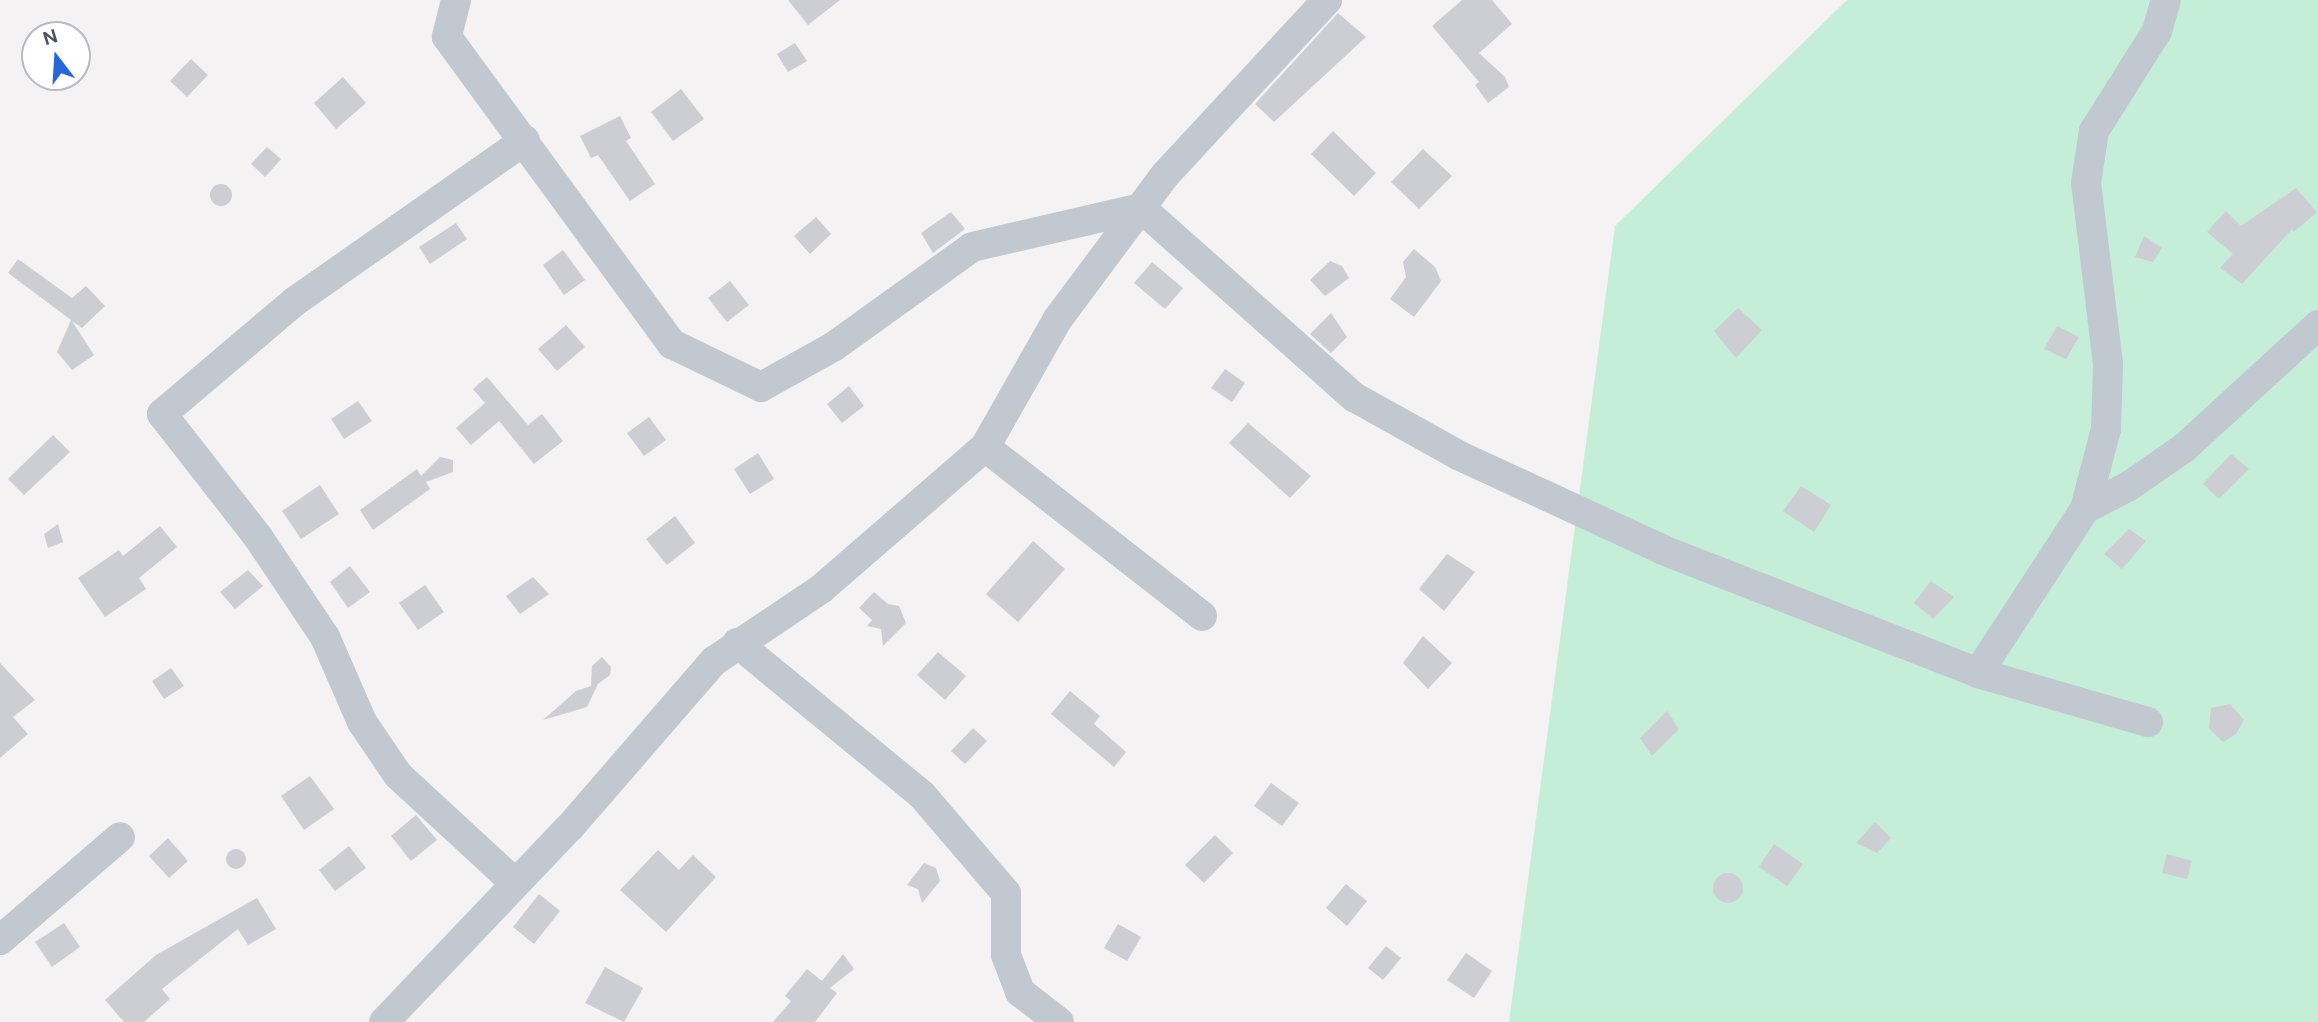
<!DOCTYPE html>
<html>
<head>
<meta charset="utf-8">
<style>
  body { margin:0 }
  #map { position:relative; width:2318px; height:1022px; overflow:hidden; background:#f4f2f2; font-family:"DM Sans",sans-serif }
  div>[style] { position:absolute }
  .green>* { inset:0; background:#c4eed7 }
  .building>* { inset:0; background:#ccced4 }
  .round { border-radius:50% }
  .minor>* { height:30px; margin:-15px; padding:0 15px; transform-origin:15px; border-radius:15px; background:#c1c8d0 }
  span { translate:-50% -50%; white-space:nowrap; text-align:center; line-height:1.15; -webkit-text-stroke:5px #fff; paint-order:stroke }
  .north { position:absolute; left:21px; top:21px; width:70px; height:70px; box-sizing:border-box; background:#fff; border:2px solid #b7bbbf; border-radius:50%; rotate:343deg; font-size:19px; font-weight:700; line-height:28px; text-align:center; color:#4a545f }
  .north::after { content:''; display:block; margin:auto; width:24px; height:32px; background:#2467dc; clip-path:polygon(50% 0,100% 100%,50% 72%,0 100%) }
</style>
</head>
<body>
<div id="map">
  <div class="green">
    <div style="clip-path:polygon(1847px 0,2318px 0,2318px 1022px,1509px 1022px,1615px 226px)"></div>
  </div>
  <div class="building">
    <div style="clip-path:polygon(788px 0,840px 0,808px 25px)"></div>
    <div style="clip-path:polygon(1462px 0,1492px 0,1512px 24px,1479px 53px,1505px 77px,1509px 87px,1488px 103px,1475px 85px,1479px 82px,1432px 26px)"></div>
    <div style="clip-path:polygon(1338px 13px,1366px 37px,1274px 122px,1255px 104px)"></div>
    <div style="clip-path:polygon(795px 43px,807px 61px,788px 72px,777px 54px)"></div>
    <div style="clip-path:polygon(191px 59px,208px 75px,187px 97px,170px 81px)"></div>
    <div style="clip-path:polygon(343px 77px,366px 103px,336px 129px,314px 103px)"></div>
    <div style="clip-path:polygon(681px 89px,704px 119px,673px 141px,651px 112px)"></div>
    <div style="clip-path:polygon(620px 116px,631px 138px,626px 141px,655px 184px,630px 201px,598px 155px,591px 158px,580px 136px)"></div>
    <div style="clip-path:polygon(1333px 131px,1376px 173px,1354px 196px,1311px 154px)"></div>
    <div style="clip-path:polygon(267px 147px,281px 159px,265px 177px,251px 164px)"></div>
    <div style="clip-path:polygon(1423px 149px,1452px 176px,1419px 209px,1391px 182px)"></div>
    <div class="round" style="left:210px;top:184px;width:22px;height:22px"></div>
    <div style="clip-path:polygon(2296px 188px,2317px 212px,2294px 232px,2292px 229px,2242px 284px,2220px 268px,2233px 254px,2207px 232px,2226px 211px,2241px 226px)"></div>
    <div style="clip-path:polygon(951px 212px,965px 229px,933px 253px,921px 233px)"></div>
    <div style="clip-path:polygon(816px 217px,831px 234px,810px 254px,794px 236px)"></div>
    <div style="clip-path:polygon(456px 223px,467px 239px,430px 264px,419px 247px)"></div>
    <div style="clip-path:polygon(2144px 236px,2162px 248px,2153px 262px,2135px 257px)"></div>
    <div style="clip-path:polygon(1414px 249px,1435px 267px,1441px 281px,1414px 317px,1390px 299px,1406px 277px,1403px 262px)"></div>
    <div style="clip-path:polygon(563px 250px,585px 280px,564px 295px,543px 265px)"></div>
    <div style="clip-path:polygon(18px 259px,72px 298px,86px 286px,105px 306px,82px 328px,72px 321px,94px 355px,72px 370px,57px 352px,71px 320px,8px 273px)"></div>
    <div style="clip-path:polygon(1330px 261px,1342px 266px,1349px 278px,1325px 296px,1310px 280px)"></div>
    <div style="clip-path:polygon(1152px 262px,1183px 288px,1165px 309px,1134px 283px)"></div>
    <div style="clip-path:polygon(730px 281px,749px 305px,727px 322px,708px 298px)"></div>
    <div style="clip-path:polygon(1738px 308px,1762px 330px,1736px 358px,1714px 331px)"></div>
    <div style="clip-path:polygon(1331px 313px,1347px 337px,1331px 353px,1310px 334px)"></div>
    <div style="clip-path:polygon(566px 325px,585px 347px,557px 371px,538px 349px)"></div>
    <div style="clip-path:polygon(2057px 326px,2079px 337px,2066px 359px,2044px 349px)"></div>
    <div style="clip-path:polygon(1225px 369px,1245px 383px,1232px 402px,1211px 388px)"></div>
    <div style="clip-path:polygon(487px 377px,528px 425px,542px 414px,563px 441px,534px 464px,499px 421px,471px 445px,456px 428px,485px 403px,473px 389px)"></div>
    <div style="clip-path:polygon(849px 386px,864px 406px,842px 423px,827px 404px)"></div>
    <div style="clip-path:polygon(358px 401px,372px 421px,344px 439px,331px 419px)"></div>
    <div style="clip-path:polygon(649px 417px,666px 440px,644px 456px,627px 433px)"></div>
    <div style="clip-path:polygon(1248px 423px,1311px 476px,1290px 498px,1229px 443px)"></div>
    <div style="clip-path:polygon(53px 435px,70px 452px,24px 495px,8px 479px)"></div>
    <div style="clip-path:polygon(758px 453px,774px 479px,750px 494px,734px 469px)"></div>
    <div style="clip-path:polygon(2231px 454px,2249px 469px,2219px 499px,2203px 484px)"></div>
    <div style="clip-path:polygon(440px 457px,453px 460px,453px 472px,426px 482px,430px 489px,373px 530px,360px 510px,417px 469px,421px 476px)"></div>
    <div style="clip-path:polygon(320px 485px,339px 514px,301px 539px,282px 511px)"></div>
    <div style="clip-path:polygon(1801px 486px,1831px 505px,1814px 532px,1783px 511px)"></div>
    <div style="clip-path:polygon(675px 516px,695px 543px,667px 565px,646px 539px)"></div>
    <div style="clip-path:polygon(58px 524px,63px 542px,48px 548px,44px 534px)"></div>
    <div style="clip-path:polygon(160px 526px,177px 547px,139px 578px,146px 589px,105px 617px,78px 578px,119px 550px,123px 556px)"></div>
    <div style="clip-path:polygon(2129px 529px,2146px 541px,2122px 569px,2104px 554px)"></div>
    <div style="clip-path:polygon(1033px 541px,1065px 569px,1018px 622px,986px 594px)"></div>
    <div style="clip-path:polygon(1447px 554px,1475px 572px,1444px 611px,1419px 589px)"></div>
    <div style="clip-path:polygon(350px 566px,370px 592px,348px 608px,330px 582px)"></div>
    <div style="clip-path:polygon(248px 570px,263px 586px,235px 609px,220px 592px)"></div>
    <div style="clip-path:polygon(533px 577px,549px 594px,520px 614px,506px 596px)"></div>
    <div style="clip-path:polygon(1931px 581px,1954px 597px,1933px 619px,1914px 603px)"></div>
    <div style="clip-path:polygon(425px 585px,444px 612px,418px 630px,399px 603px)"></div>
    <div style="clip-path:polygon(874px 592px,888px 604px,899px 606px,906px 623px,883px 646px,881px 629px,867px 626px,872px 620px,859px 608px)"></div>
    <div style="clip-path:polygon(1423px 636px,1452px 663px,1428px 689px,1403px 663px)"></div>
    <div style="clip-path:polygon(938px 652px,966px 676px,945px 700px,917px 675px)"></div>
    <div style="clip-path:polygon(602px 657px,611px 667px,610px 675px,598px 684px,587px 707px,543px 720px,576px 691px,591px 686px,592px 666px)"></div>
    <div style="clip-path:polygon(0 663px,35px 700px,13px 717px,28px 734px,0 758px)"></div>
    <div style="clip-path:polygon(171px 668px,184px 686px,164px 699px,152px 681px)"></div>
    <div style="clip-path:polygon(1070px 691px,1100px 716px,1094px 724px,1126px 752px,1114px 767px,1051px 714px)"></div>
    <div style="clip-path:polygon(2230px 704px,2244px 720px,2236px 734px,2223px 742px,2209px 728px,2211px 708px)"></div>
    <div style="clip-path:polygon(1667px 711px,1679px 729px,1652px 756px,1640px 738px)"></div>
    <div style="clip-path:polygon(973px 728px,987px 741px,965px 764px,951px 751px)"></div>
    <div style="clip-path:polygon(310px 776px,334px 809px,304px 830px,281px 796px)"></div>
    <div style="clip-path:polygon(1271px 783px,1299px 803px,1282px 826px,1254px 806px)"></div>
    <div style="clip-path:polygon(416px 815px,437px 840px,411px 861px,391px 836px)"></div>
    <div style="clip-path:polygon(1875px 822px,1891px 838px,1877px 853px,1856px 843px)"></div>
    <div style="clip-path:polygon(1215px 835px,1233px 853px,1204px 883px,1185px 865px)"></div>
    <div style="clip-path:polygon(168px 838px,188px 861px,169px 878px,149px 856px)"></div>
    <div style="clip-path:polygon(1774px 844px,1803px 864px,1787px 886px,1759px 867px)"></div>
    <div style="clip-path:polygon(349px 846px,366px 868px,335px 891px,319px 870px)"></div>
    <div class="round" style="left:226px;top:849px;width:20px;height:20px"></div>
    <div style="clip-path:polygon(658px 850px,679px 870px,693px 855px,716px 877px,666px 932px,620px 890px)"></div>
    <div style="clip-path:polygon(2167px 854px,2192px 861px,2187px 879px,2162px 873px)"></div>
    <div style="clip-path:polygon(924px 863px,936px 868px,940px 881px,922px 903px,918px 889px,907px 885px)"></div>
    <div class="round" style="left:1713px;top:873px;width:30px;height:30px"></div>
    <div style="clip-path:polygon(1346px 884px,1367px 901px,1347px 926px,1326px 908px)"></div>
    <div style="clip-path:polygon(539px 894px,560px 911px,534px 944px,513px 927px)"></div>
    <div style="clip-path:polygon(257px 898px,276px 929px,248px 945px,238px 929px,162px 989px,170px 999px,144px 1022px,124px 1022px,105px 1000px,156px 955px)"></div>
    <div style="clip-path:polygon(64px 923px,80px 947px,52px 967px,35px 942px)"></div>
    <div style="clip-path:polygon(1118px 924px,1141px 937px,1127px 961px,1104px 948px)"></div>
    <div style="clip-path:polygon(1386px 946px,1401px 958px,1383px 980px,1368px 968px)"></div>
    <div style="clip-path:polygon(1466px 953px,1492px 971px,1474px 998px,1447px 980px)"></div>
    <div style="clip-path:polygon(843px 954px,854px 969px,830px 988px,837px 993px,815px 1022px,773px 1022px,791px 1001px,785px 996px,807px 969px,822px 981px)"></div>
    <div style="clip-path:polygon(605px 967px,643px 988px,624px 1022px,585px 1003px)"></div>
  </div>
  <div class="minor">
    <div style="left:456px;top:0;width:38px;rotate:104deg"></div>
    <div style="left:447px;top:37px;width:381px;rotate:53.8deg"></div>
    <div style="left:672px;top:344px;width:99px;rotate:25.8deg"></div>
    <div style="left:761px;top:387px;width:82px;rotate:-29.1deg"></div>
    <div style="left:833px;top:347px;width:171px;rotate:-35.7deg"></div>
    <div style="left:972px;top:247px;width:173px;rotate:-13deg"></div>
    <div style="left:1141px;top:208px;width:285px;rotate:41.6deg"></div>
    <div style="left:1354px;top:397px;width:121px;rotate:29.1deg"></div>
    <div style="left:1460px;top:456px;width:224px;rotate:24.8deg"></div>
    <div style="left:1663px;top:550px;width:338px;rotate:21.3deg"></div>
    <div style="left:1978px;top:673px;width:177px;rotate:16.1deg"></div>
    <div style="left:985px;top:447px;width:275px;rotate:37.9deg"></div>
    <div style="left:2085px;top:509px;width:83px;rotate:-75.3deg"></div>
    <div style="left:2106px;top:429px;width:65px;rotate:-88.2deg"></div>
    <div style="left:2108px;top:364px;width:182px;rotate:-96.9deg"></div>
    <div style="left:2086px;top:183px;width:53px;rotate:-81.3deg"></div>
    <div style="left:2094px;top:131px;width:118px;rotate:-57.8deg"></div>
    <div style="left:2157px;top:31px;width:32px;rotate:-74deg"></div>
    <div style="left:737px;top:643px;width:239px;rotate:39.4deg"></div>
    <div style="left:922px;top:795px;width:129px;rotate:49.4deg"></div>
    <div style="left:1006px;top:893px;width:62px;rotate:90deg"></div>
    <div style="left:1006px;top:955px;width:40px;rotate:69deg"></div>
    <div style="left:1020px;top:992px;width:49px;rotate:37.6deg"></div>
    <div style="left:1978px;top:673px;width:196px;rotate:-56.9deg"></div>
    <div style="left:2085px;top:509px;width:50px;rotate:-27.6deg"></div>
    <div style="left:2129px;top:486px;width:67px;rotate:-34.6deg"></div>
    <div style="left:2184px;top:448px;width:182px;rotate:-42.5deg"></div>
    <div style="left:515px;top:883px;width:159px;rotate:-137.3deg"></div>
    <div style="left:398px;top:775px;width:64px;rotate:-124.2deg"></div>
    <div style="left:362px;top:722px;width:93px;rotate:-113.5deg"></div>
    <div style="left:325px;top:637px;width:120px;rotate:-123.8deg"></div>
    <div style="left:258px;top:537px;width:156px;rotate:-128deg"></div>
    <div style="left:162px;top:414px;width:173px;rotate:-40.3deg"></div>
    <div style="left:294px;top:302px;width:282px;rotate:-35deg"></div>
    <div style="left:0;top:940px;width:158px;rotate:-40.6deg"></div>
    <div style="left:384px;top:1022px;width:269px;rotate:-46.4deg"></div>
    <div style="left:570px;top:827px;width:220px;rotate:-49.1deg"></div>
    <div style="left:714px;top:661px;width:129px;rotate:-33.9deg"></div>
    <div style="left:821px;top:589px;width:217px;rotate:-40.9deg"></div>
    <div style="left:985px;top:447px;width:146px;rotate:-60.4deg"></div>
    <div style="left:1057px;top:320px;width:182px;rotate:-53.3deg"></div>
    <div style="left:1166px;top:174px;width:237px;rotate:-47.2deg"></div>
  </div>
  <div class="north">N</div>
</div>
</body>
</html>
